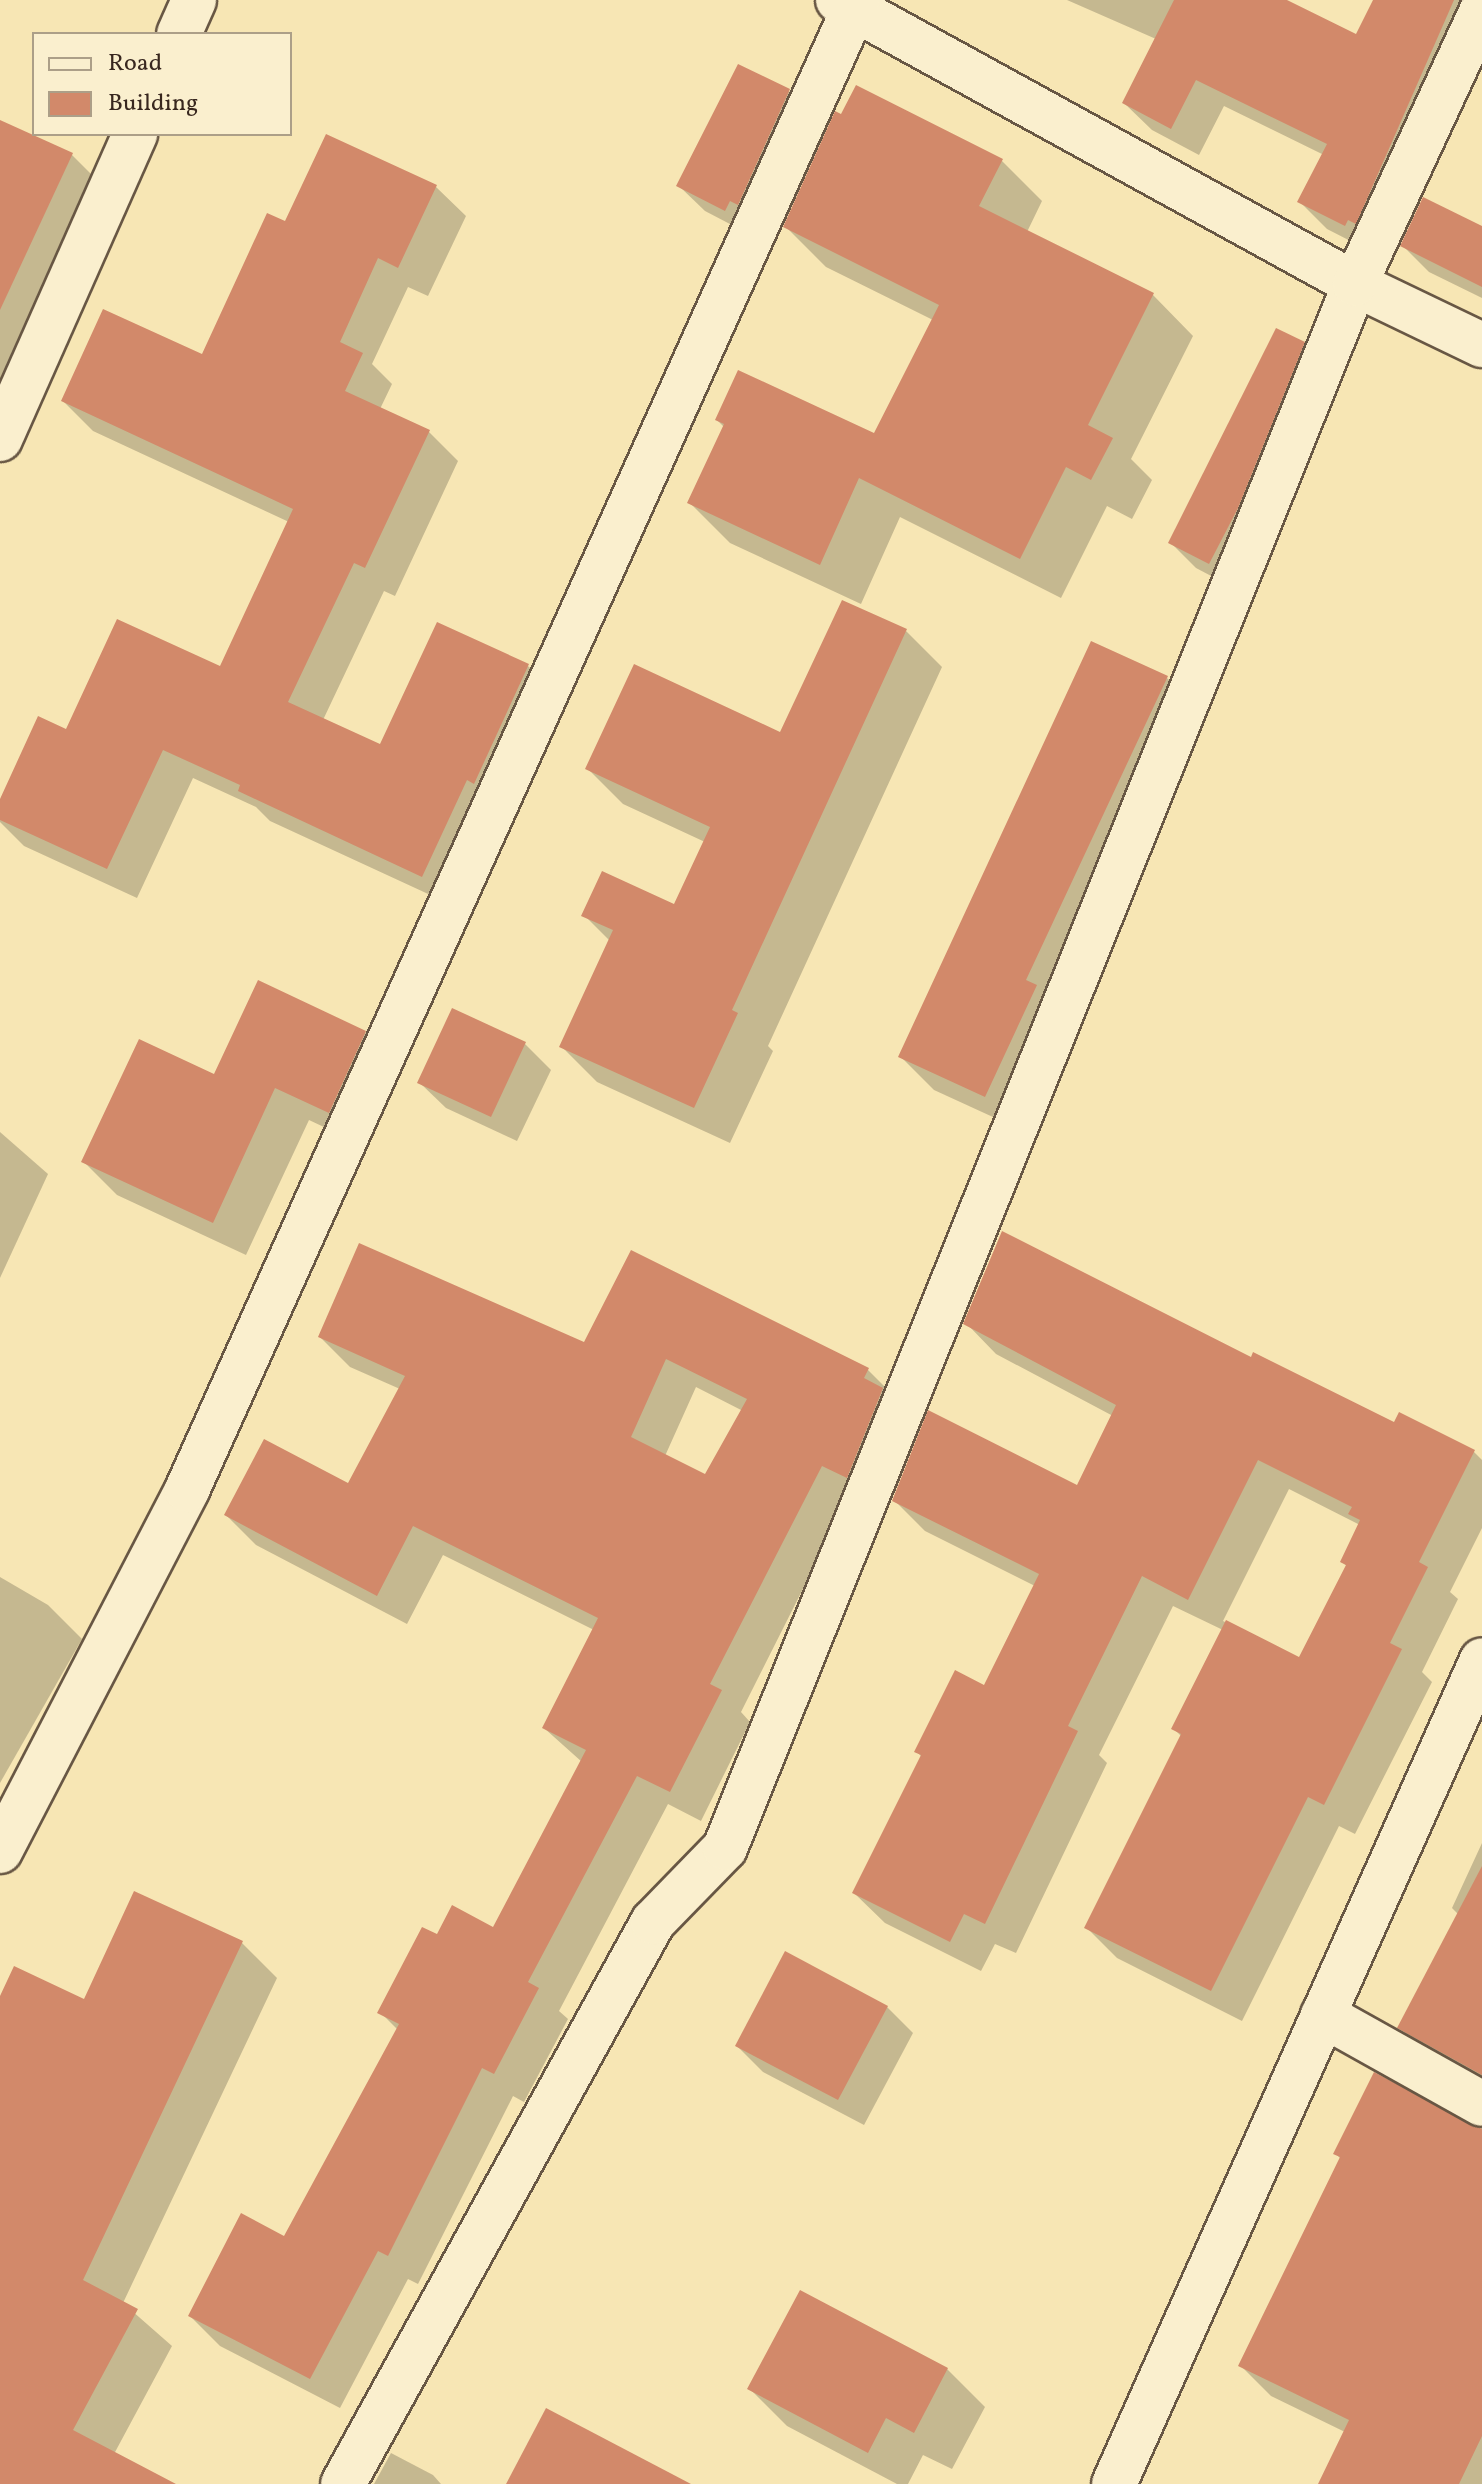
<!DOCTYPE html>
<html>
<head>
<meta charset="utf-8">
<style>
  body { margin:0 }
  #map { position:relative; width:1482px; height:2484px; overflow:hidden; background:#f7e6b4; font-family:Vollkorn,serif }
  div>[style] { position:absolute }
  .shadow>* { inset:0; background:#0003 }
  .building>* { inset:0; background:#d2896a }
  .roads { filter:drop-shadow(2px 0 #685744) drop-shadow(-2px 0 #685744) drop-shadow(0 2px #685744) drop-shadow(0 -2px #685744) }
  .minor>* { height:44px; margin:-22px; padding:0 22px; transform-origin:22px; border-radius:22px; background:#faefce }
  span { translate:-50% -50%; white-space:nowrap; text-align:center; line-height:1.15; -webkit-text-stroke:7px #faefce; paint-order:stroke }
  .legend { position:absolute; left:32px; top:32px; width:260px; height:104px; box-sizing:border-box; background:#faefce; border:2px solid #ac9f88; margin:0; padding:10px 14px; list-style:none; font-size:24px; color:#38271f }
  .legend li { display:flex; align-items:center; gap:16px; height:40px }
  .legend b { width:40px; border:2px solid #ac9f88 }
</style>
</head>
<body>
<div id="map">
  <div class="shadow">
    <div style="clip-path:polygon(1067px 0,1284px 0,1357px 37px,1376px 0,1482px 0,1372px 252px,1327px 229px,1299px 201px,1324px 155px,1224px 106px,1199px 155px,1152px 130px,1124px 103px,1156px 39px)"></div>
    <div style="clip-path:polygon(739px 66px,789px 91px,815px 117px,751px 235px,705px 211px,679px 186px)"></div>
    <div style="clip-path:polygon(0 122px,72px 155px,100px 183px,0 400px)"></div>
    <div style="clip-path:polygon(1002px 161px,1042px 201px,1027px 232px,1153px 295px,1193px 336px,1131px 459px,1152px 480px,1132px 519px,1107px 506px,1061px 598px,900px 517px,861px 604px,730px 543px,690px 503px,725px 428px,717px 420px,875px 436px,933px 320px,826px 267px,786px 227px)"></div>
    <div style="clip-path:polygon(436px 187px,466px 216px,428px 296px,408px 287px,372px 364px,392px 384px,380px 409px,429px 432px,458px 461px,395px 596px,384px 591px,323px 720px,381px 747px,528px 666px,558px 696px,452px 905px,270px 821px,256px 807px,193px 778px,137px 898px,24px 846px,0 822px,0 804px,67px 732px,221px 669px,289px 522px,93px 431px,63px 401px,203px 357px,286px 223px)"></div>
    <div style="clip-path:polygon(1482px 228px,1482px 298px,1429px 272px,1403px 246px)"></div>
    <div style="clip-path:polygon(1304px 344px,1330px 370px,1236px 589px,1196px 568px,1170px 542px)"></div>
    <div style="clip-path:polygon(906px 631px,942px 667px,768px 1046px,773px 1051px,730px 1143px,597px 1082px,561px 1046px,610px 941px,584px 915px,675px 907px,705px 842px,623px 804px,587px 768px,781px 734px)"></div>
    <div style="clip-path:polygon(1167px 678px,1200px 712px,1019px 1129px,934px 1090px,900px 1056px)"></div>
    <div style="clip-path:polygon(365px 1032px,399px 1066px,362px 1145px,309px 1120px,246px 1255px,117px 1195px,84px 1162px,215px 1076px)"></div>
    <div style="clip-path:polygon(525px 1044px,551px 1070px,517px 1141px,446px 1108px,420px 1083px)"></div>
    <div style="clip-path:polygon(0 1132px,48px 1174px,0 1278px)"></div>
    <div style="clip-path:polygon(evenodd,966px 1323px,1252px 1360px,1395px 1425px,1474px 1452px,1482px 1460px,1482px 1528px,1450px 1592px,1458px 1599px,1422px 1672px,1432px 1682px,1355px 1834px,1339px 1826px,1242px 2021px,1117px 1958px,1086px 1927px,1182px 1737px,1174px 1729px,1223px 1630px,1173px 1606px,1099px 1755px,1107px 1763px,1016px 1953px,995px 1944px,981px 1971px,885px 1923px,854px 1893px,922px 1757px,917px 1752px,985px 1687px,1035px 1586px,925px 1531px,894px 1500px,1078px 1487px,1113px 1416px,996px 1354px,966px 1323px,1289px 1489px,1360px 1525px,1342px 1562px,1348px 1567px,1300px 1659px,1223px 1621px,1289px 1489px)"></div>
    <div style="clip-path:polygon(evenodd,320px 1337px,585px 1345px,868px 1370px,898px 1400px,741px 1712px,750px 1722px,701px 1821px,668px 1804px,559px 2011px,568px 2019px,524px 2102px,513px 2096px,418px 2284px,408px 2279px,340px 2408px,220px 2346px,190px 2316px,285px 2239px,398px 2030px,380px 2012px,438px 1937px,494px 1930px,582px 1762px,544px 1728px,594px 1630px,443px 1555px,407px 1624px,256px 1545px,226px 1515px,349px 1485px,400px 1389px,350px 1367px,320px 1337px,696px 1387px,743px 1411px,706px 1477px,665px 1456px,696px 1387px)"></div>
    <div style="clip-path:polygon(0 1577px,48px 1605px,82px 1639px,0 1783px)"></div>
    <div style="clip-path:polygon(1482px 1843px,1482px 2087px,1431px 2059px,1400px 2027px,1459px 1915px,1452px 1908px)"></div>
    <div style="clip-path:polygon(135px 1894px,242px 1943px,277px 1978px,123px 2303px,172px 2346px,114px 2454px,172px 2484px,0 2484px,0 2001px,85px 2002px)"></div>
    <div style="clip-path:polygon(887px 2007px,913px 2033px,864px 2125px,763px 2072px,737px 2046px)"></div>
    <div style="clip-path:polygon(1470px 2128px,1482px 2128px,1482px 2484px,1319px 2484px,1345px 2432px,1271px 2396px,1240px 2365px,1341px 2159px,1335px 2153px)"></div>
    <div style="clip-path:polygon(947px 2369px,985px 2407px,952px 2469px,923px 2455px,908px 2484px,897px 2484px,787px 2426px,750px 2389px)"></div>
    <div style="clip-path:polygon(391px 2453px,433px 2475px,441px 2484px,374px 2484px)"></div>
  </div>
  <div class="building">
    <div style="clip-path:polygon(1174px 0,1287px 0,1356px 34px,1373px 0,1454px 0,1356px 224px,1348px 220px,1345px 226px,1297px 202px,1327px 144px,1196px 80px,1171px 129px,1122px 103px)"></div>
    <div style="clip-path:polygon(738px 64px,790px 89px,738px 205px,730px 201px,725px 211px,676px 186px)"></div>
    <div style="clip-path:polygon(856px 85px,1003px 159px,979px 206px,1154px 293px,1088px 425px,1113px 438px,1091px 480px,1066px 467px,1020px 559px,859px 478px,820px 565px,687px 503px,724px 424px,715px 420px,738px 370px,874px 433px,939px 305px,783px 227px,835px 111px,841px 114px)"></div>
    <div style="clip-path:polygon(0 120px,73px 153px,0 310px)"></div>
    <div style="clip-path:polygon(326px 134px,437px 185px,398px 268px,378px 258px,340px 342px,363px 353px,345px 391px,430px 430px,365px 568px,354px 563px,288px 702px,380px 744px,437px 622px,529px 664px,474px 784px,467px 780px,422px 877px,238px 791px,240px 785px,163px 750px,107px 869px,0 820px,0 799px,38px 716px,66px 729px,117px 619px,220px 666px,293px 509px,61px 401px,103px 309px,202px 354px,267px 213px,285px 221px)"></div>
    <div style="clip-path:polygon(1423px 197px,1482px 226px,1482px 287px,1400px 246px)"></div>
    <div style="clip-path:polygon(1276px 328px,1305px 342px,1238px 508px,1209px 564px,1168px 543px)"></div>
    <div style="clip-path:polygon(842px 600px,907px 629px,732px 1010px,738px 1013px,694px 1108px,559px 1047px,613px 930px,581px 916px,602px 871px,674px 904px,710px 827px,585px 769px,634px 664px,780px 732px)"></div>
    <div style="clip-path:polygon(1091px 641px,1168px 676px,1026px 980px,1037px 985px,985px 1097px,898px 1057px)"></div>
    <div style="clip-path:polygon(258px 980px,366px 1031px,329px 1113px,275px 1088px,213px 1223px,81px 1162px,139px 1039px,214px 1074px)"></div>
    <div style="clip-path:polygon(452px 1008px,526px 1042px,491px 1117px,417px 1083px)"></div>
    <div style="clip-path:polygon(1002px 1231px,1251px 1357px,1253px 1352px,1394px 1422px,1399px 1412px,1475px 1450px,1419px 1562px,1428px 1567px,1390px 1643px,1402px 1649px,1324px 1805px,1308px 1797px,1211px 1991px,1084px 1928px,1181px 1734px,1171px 1729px,1226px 1620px,1299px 1657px,1346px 1565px,1340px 1562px,1360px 1520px,1348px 1514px,1352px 1507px,1258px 1460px,1188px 1600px,1142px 1576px,1068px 1726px,1078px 1731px,985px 1924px,964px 1914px,950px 1942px,852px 1893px,921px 1755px,914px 1752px,955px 1670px,984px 1685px,1039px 1574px,892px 1501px,928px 1410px,1077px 1485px,1116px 1405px,963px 1324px)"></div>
    <div style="clip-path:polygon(evenodd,359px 1243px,584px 1342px,631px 1250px,869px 1368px,864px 1378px,883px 1388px,847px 1478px,822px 1466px,710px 1684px,722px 1690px,670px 1792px,637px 1776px,528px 1982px,539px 1988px,494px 2074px,482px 2068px,388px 2256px,378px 2251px,310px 2379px,188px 2316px,241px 2213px,284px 2236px,399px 2024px,377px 2013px,422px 1927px,437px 1934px,452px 1905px,493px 1927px,586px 1750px,542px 1728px,598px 1618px,413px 1526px,377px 1596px,224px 1515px,264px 1439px,348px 1483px,405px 1376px,318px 1337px,359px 1243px,666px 1359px,747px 1399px,705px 1474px,631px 1437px,666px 1359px)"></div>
    <div style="clip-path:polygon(1482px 1866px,1482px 2075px,1397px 2028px)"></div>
    <div style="clip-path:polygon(134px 1891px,243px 1941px,83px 2280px,138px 2309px,73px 2430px,176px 2484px,0 2484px,0 1996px,14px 1966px,84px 1999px)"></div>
    <div style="clip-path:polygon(785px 1951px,888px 2006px,838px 2100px,735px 2046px)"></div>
    <div style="clip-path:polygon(1374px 2072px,1482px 2129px,1482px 2436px,1459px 2484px,1318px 2484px,1349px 2420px,1238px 2366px,1340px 2157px,1333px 2154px)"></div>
    <div style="clip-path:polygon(800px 2290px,948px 2368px,914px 2433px,886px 2418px,868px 2453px,747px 2389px)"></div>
    <div style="clip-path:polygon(546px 2408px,691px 2484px,506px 2484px)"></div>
  </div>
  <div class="roads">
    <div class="minor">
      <div style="left:838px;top:0;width:590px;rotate:28.78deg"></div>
      <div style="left:1355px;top:284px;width:141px;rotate:25.7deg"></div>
      <div style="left:179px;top:34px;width:37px;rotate:-66deg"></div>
      <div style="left:0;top:439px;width:334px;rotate:-66.1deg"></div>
      <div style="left:0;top:1851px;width:407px;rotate:-62.6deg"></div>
      <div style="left:187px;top:1490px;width:1634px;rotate:-65.76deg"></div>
      <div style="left:1323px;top:2015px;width:182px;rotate:29.2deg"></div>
      <div style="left:343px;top:2484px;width:642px;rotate:-61.12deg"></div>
      <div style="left:653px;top:1922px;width:103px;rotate:-45.8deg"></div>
      <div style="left:725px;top:1848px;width:1686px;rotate:-68.06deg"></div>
      <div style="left:1355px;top:284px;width:301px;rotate:-65.1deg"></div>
      <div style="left:1114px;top:2484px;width:902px;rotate:-65.93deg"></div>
    </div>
  </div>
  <ul class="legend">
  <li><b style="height:10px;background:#faefce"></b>Road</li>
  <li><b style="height:22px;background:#d2896a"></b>Building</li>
  </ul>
</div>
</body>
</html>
